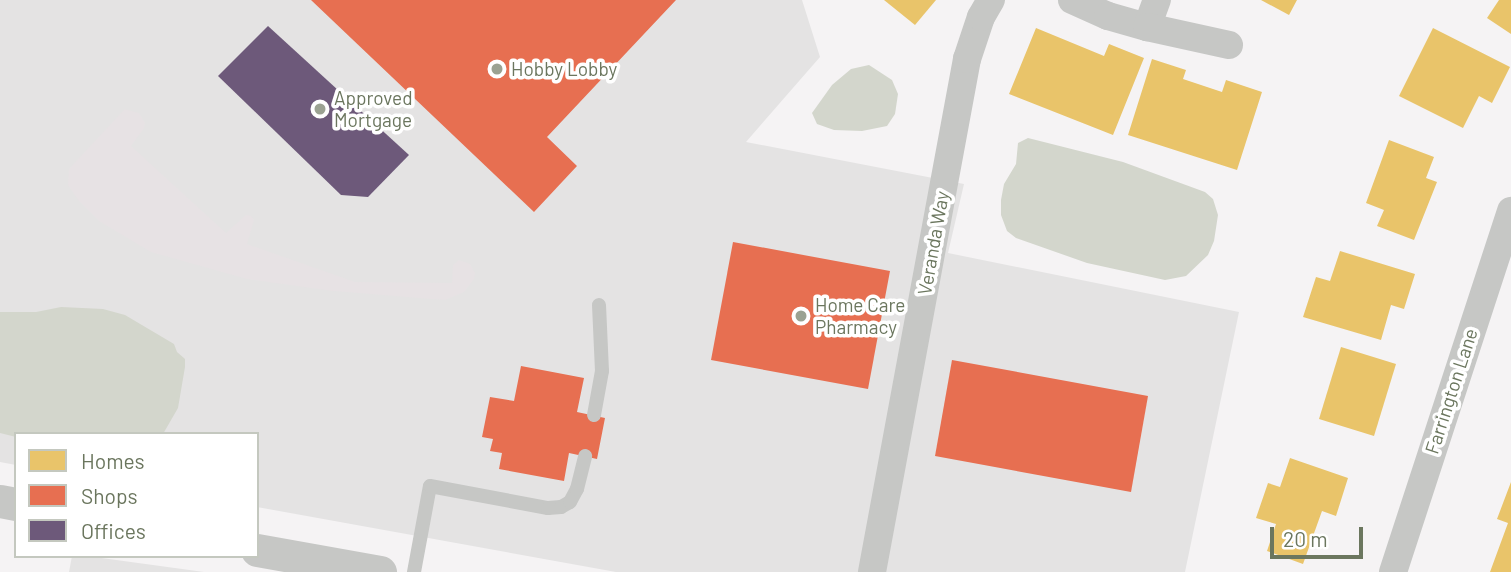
<!DOCTYPE html>
<html>
<head>
<meta charset="utf-8">
<style>
  body { margin:0 }
  #map { position:relative; width:1511px; height:572px; overflow:hidden; background:#f5f3f4; font-family:Barlow,sans-serif }
  div>[style] { position:absolute }
  .built>* { inset:0; background:#e4e3e3 }
  .green>* { inset:0; background:#e7e2e4 }
  .water>* { inset:0; background:#d3d6cc }
  .homes>* { inset:0; background:#e9c46a }
  .shops>* { inset:0; background:#e76f51 }
  .offices>* { inset:0; background:#6d597a }
  .service>* { height:14px; margin:-7px; padding:0 7px; transform-origin:7px; border-radius:7px; background:#c6c7c5 }
  .minor>* { height:28px; margin:-14px; padding:0 14px; transform-origin:14px; border-radius:14px; background:#c6c7c5 }
  .tertiary>* { height:33px; margin:-16.5px; padding:0 16.5px; transform-origin:16.5px; border-radius:16.5px; background:#c6c7c5 }
  .dots>* { width:19px; height:19px; translate:-50% -50%; box-sizing:border-box; border:4px solid #fff; border-radius:50% }
  span { translate:-50% -50%; white-space:nowrap; text-align:center; line-height:1.15; -webkit-text-stroke:7px #fff; paint-order:stroke }
  .poi-label { font-size:19px; color:#6b765e }
  .left { translate:0 -50%; text-align:left }
  .street-label { font-size:19px; color:#6b765e }
  .legend { position:absolute; left:14px; top:432px; width:245px; height:126px; box-sizing:border-box; background:#fff; border:2px solid #c4c8bf; margin:0; padding:9px 12px; list-style:none; font-size:21px; color:#6b765e }
  .legend li { display:flex; align-items:center; gap:14px; height:35px }
  .legend b { width:35px; border:2px solid #c4c8bf }
  .scale { position:absolute; left:1270px; top:527px; width:93px; height:32px; box-sizing:border-box; border:4px solid #6b765e; border-top:0; padding-left:9px; font-size:21px; line-height:24px; white-space:nowrap; color:#6b765e; -webkit-text-stroke:5px #fff; paint-order:stroke }
</style>
</head>
<body>
<div id="map">
  <div class="built">
    <div style="clip-path:polygon(0 0,802px 0,820px 57px,746px 142px,964px 184px,948px 253px,1239px 312px,1185px 572px,616px 572px,257px 507px,257px 434px,16px 434px,16px 465px,0 462px)"></div>
    <div style="clip-path:polygon(72px 556px,87px 556px,204px 572px,69px 572px)"></div>
  </div>
  <div class="green">
    <div style="clip-path:polygon(125px 109px,139px 113px,145px 123px,144px 128px,131px 146px,226px 233px,246px 215px,251px 216px,254px 220px,247px 244px,355px 282px,452px 283px,453px 265px,459px 260px,470px 264px,475px 273px,474px 279px,464px 292px,445px 300px,333px 291px,247px 279px,151px 252px,99px 221px,79px 201px,68px 185px,69px 169px)"></div>
  </div>
  <div class="water">
    <div style="clip-path:polygon(869px 65px,892px 80px,898px 94px,895px 114px,887px 126px,862px 131px,834px 130px,817px 124px,812px 113px,832px 85px,851px 69px)"></div>
    <div style="clip-path:polygon(1028px 138px,1123px 162px,1205px 192px,1213px 199px,1218px 215px,1214px 241px,1208px 255px,1186px 276px,1165px 280px,1087px 263px,1016px 238px,1007px 231px,1001px 215px,1001px 200px,1004px 184px,1016px 164px,1018px 143px)"></div>
    <div style="clip-path:polygon(61px 307px,103px 309px,125px 315px,174px 344px,177px 352px,185px 359px,185px 367px,178px 408px,163px 434px,16px 434px,16px 437px,0 433px,0 312px,36px 312px)"></div>
  </div>
  <div class="homes">
    <div style="clip-path:polygon(884px 0,936px 0,915px 25px)"></div>
    <div style="clip-path:polygon(1261px 0,1297px 0,1289px 15px)"></div>
    <div style="clip-path:polygon(1499px 0,1511px 0,1511px 34px,1487px 18px)"></div>
    <div style="clip-path:polygon(1036px 28px,1104px 56px,1109px 44px,1144px 58px,1113px 135px,1009px 94px)"></div>
    <div style="clip-path:polygon(1433px 28px,1510px 67px,1492px 103px,1479px 96px,1463px 128px,1399px 96px)"></div>
    <div style="clip-path:polygon(1152px 59px,1186px 70px,1183px 79px,1222px 92px,1226px 80px,1262px 92px,1237px 170px,1128px 135px)"></div>
    <div style="clip-path:polygon(1389px 140px,1434px 157px,1426px 178px,1437px 182px,1414px 240px,1377px 226px,1384px 210px,1366px 203px)"></div>
    <div style="clip-path:polygon(1340px 251px,1415px 274px,1404px 309px,1391px 305px,1381px 340px,1303px 317px,1316px 277px,1330px 281px)"></div>
    <div style="clip-path:polygon(1341px 347px,1396px 364px,1374px 436px,1319px 419px)"></div>
    <div style="clip-path:polygon(1290px 458px,1348px 478px,1336px 516px,1322px 511px,1303px 564px,1267px 551px,1276px 524px,1256px 518px,1268px 483px,1280px 487px)"></div>
    <div style="clip-path:polygon(1511px 482px,1511px 572px,1490px 572px,1508px 523px,1497px 519px)"></div>
  </div>
  <div class="shops">
    <div style="clip-path:polygon(311px 0,676px 0,547px 137px,577px 166px,534px 212px)"></div>
    <div style="clip-path:polygon(733px 242px,890px 271px,868px 389px,711px 360px)"></div>
    <div style="clip-path:polygon(952px 360px,1148px 396px,1131px 492px,935px 456px)"></div>
    <div style="clip-path:polygon(521px 366px,584px 378px,577px 412px,605px 418px,597px 459px,569px 453px,564px 481px,499px 469px,502px 453px,490px 451px,493px 439px,482px 437px,490px 397px,514px 401px)"></div>
  </div>
  <div class="offices">
    <div style="clip-path:polygon(268px 26px,409px 155px,368px 197px,341px 195px,218px 76px)"></div>
  </div>
  <div class="service">
    <div style="left:594px;top:415px;width:45px;rotate:-79.7deg"></div>
    <div style="left:602px;top:371px;width:66px;rotate:-92.6deg"></div>
    <div style="left:414px;top:572px;width:87px;rotate:-79.5deg"></div>
    <div style="left:430px;top:486px;width:120px;rotate:10.6deg"></div>
    <div style="left:548px;top:508px;width:13px;rotate:-4deg"></div>
    <div style="left:561px;top:507px;width:10px;rotate:-29deg"></div>
    <div style="left:570px;top:502px;width:15px;rotate:-62deg"></div>
    <div style="left:577px;top:489px;width:34px;rotate:-76deg"></div>
  </div>
  <div class="minor">
    <div style="left:1072px;top:0;width:39px;rotate:24deg"></div>
    <div style="left:1108px;top:16px;width:41px;rotate:15.8deg"></div>
    <div style="left:1147px;top:27px;width:29px;rotate:-70deg"></div>
    <div style="left:1147px;top:27px;width:84px;rotate:12.4deg"></div>
    <div style="left:872px;top:572px;width:522px;rotate:-79.51deg"></div>
    <div style="left:967px;top:59px;width:44px;rotate:-71.6deg"></div>
    <div style="left:981px;top:17px;width:20px;rotate:-60deg"></div>
    <div style="left:1393px;top:572px;width:380px;rotate:-71.9deg"></div>
  </div>
  <div class="tertiary">
    <div style="left:0;top:501px;width:16px;rotate:11deg"></div>
    <div style="left:257px;top:550px;width:125px;rotate:10.1deg"></div>
  </div>
  <div class="dots">
    <div style="left:497px;top:69px;background:#9ba292"></div>
    <div style="left:320px;top:109px;background:#9ba292"></div>
    <div style="left:801px;top:316px;background:#9ba292"></div>
  </div>
  <div class="poi-label">
    <span class="left" style="left:511px;top:69px">Hobby Lobby</span>
    <span class="left" style="left:334px;top:109px">Approved<br>Mortgage</span>
    <span class="left" style="left:815px;top:316px">Home Care<br>Pharmacy</span>
  </div>
  <div class="street-label">
    <span style="left:933px;top:243px;rotate:-80deg">Veranda Way</span>
    <span style="left:1451px;top:391px;rotate:-72deg">Farrington Lane</span>
  </div>
  <ul class="legend">
  <li><b style="height:19px;background:#e9c46a"></b>Homes</li>
  <li><b style="height:19px;background:#e76f51"></b>Shops</li>
  <li><b style="height:19px;background:#6d597a"></b>Offices</li>
  </ul>
  <div class="scale">20 m</div>
</div>
</body>
</html>
